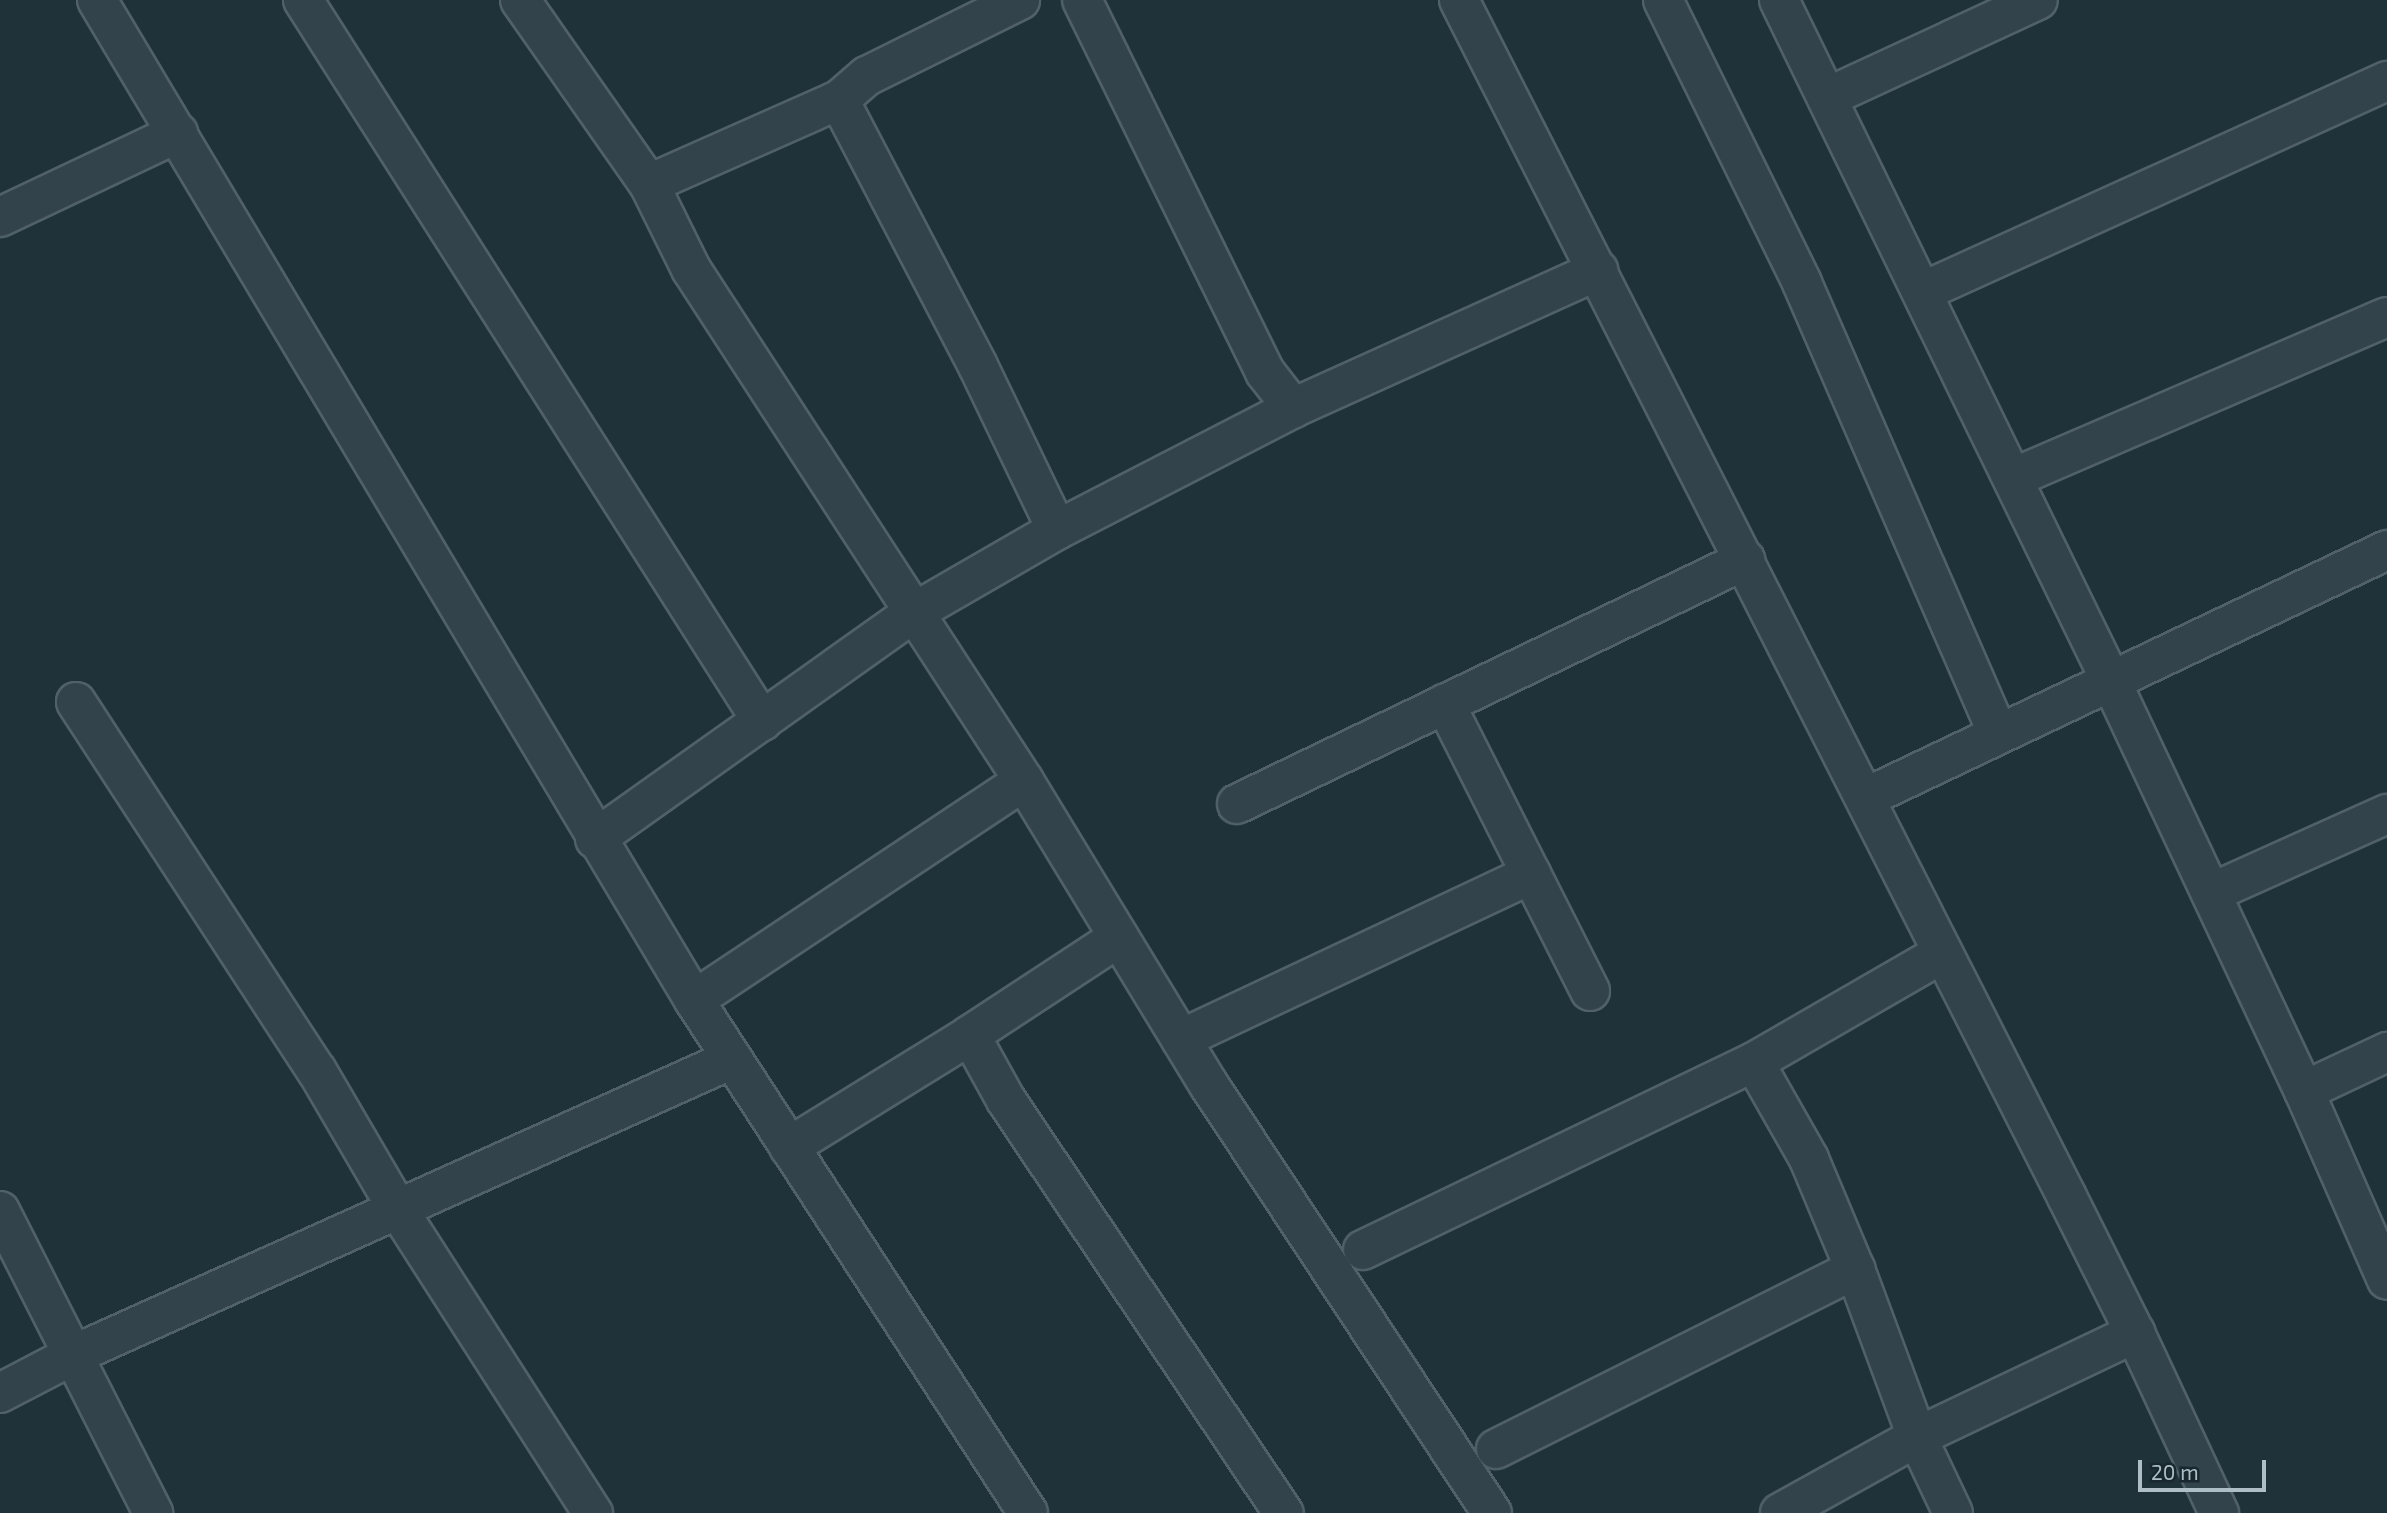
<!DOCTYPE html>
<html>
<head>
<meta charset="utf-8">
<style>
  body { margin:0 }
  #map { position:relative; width:2387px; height:1513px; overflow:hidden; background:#1f323a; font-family:"Exo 2",sans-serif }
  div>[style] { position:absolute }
  .roads { filter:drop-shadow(2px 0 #506168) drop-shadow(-2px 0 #506168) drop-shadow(0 2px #506168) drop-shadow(0 -2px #506168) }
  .street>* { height:38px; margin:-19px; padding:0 19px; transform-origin:19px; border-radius:19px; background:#33434b }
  span { translate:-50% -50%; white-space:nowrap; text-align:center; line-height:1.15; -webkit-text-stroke:6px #19282f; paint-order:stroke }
  .scale { position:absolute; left:2138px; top:1460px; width:128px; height:32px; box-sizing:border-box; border:4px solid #adbec7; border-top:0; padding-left:9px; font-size:21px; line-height:24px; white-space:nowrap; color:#adbec7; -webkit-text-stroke:5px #19282f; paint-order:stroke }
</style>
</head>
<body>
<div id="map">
  <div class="roads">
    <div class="street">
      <div style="left:97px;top:0;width:1165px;rotate:59.16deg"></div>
      <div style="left:694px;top:1000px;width:612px;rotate:56.93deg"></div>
      <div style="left:303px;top:0;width:855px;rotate:57.52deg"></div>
      <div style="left:520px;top:0;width:225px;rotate:55deg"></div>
      <div style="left:649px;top:184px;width:95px;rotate:63.7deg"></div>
      <div style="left:691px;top:269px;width:611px;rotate:56.96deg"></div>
      <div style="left:1024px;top:781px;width:356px;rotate:58.7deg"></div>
      <div style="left:1209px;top:1085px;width:513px;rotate:56.53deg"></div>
      <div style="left:1082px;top:0;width:415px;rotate:63.8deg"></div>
      <div style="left:1265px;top:372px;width:46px;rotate:52.1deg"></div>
      <div style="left:1459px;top:0;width:1343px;rotate:63.07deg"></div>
      <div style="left:2067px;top:1197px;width:152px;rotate:63.4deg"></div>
      <div style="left:2135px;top:1333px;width:199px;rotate:65deg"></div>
      <div style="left:1663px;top:0;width:315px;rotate:63.8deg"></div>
      <div style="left:1802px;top:283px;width:492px;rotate:66.5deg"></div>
      <div style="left:1779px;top:0;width:758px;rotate:64.01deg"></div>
      <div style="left:2111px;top:681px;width:453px;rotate:64.8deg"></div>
      <div style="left:2304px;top:1091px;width:206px;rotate:66.3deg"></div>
      <div style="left:1828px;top:97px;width:231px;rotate:-24.8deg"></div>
      <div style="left:839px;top:100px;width:300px;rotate:62.4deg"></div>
      <div style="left:978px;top:366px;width:182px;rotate:64.3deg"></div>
      <div style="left:649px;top:184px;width:208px;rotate:-23.9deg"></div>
      <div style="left:839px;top:100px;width:37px;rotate:-41deg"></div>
      <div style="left:867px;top:76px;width:171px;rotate:-26.4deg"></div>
      <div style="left:0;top:217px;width:197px;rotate:-25.3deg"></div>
      <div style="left:1922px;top:292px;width:511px;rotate:-24.41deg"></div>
      <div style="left:2013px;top:478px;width:407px;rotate:-23.3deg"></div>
      <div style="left:76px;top:702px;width:441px;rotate:56.9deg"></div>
      <div style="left:317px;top:1071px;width:159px;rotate:59.7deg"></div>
      <div style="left:397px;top:1208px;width:363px;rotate:57.3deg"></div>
      <div style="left:1865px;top:798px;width:578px;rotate:-25.41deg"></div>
      <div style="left:1237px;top:804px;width:564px;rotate:-25.66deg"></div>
      <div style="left:595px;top:839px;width:390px;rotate:-35.4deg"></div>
      <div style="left:913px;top:613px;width:166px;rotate:-30deg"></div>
      <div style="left:1057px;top:530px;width:266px;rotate:-27.3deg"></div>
      <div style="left:1293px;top:408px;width:335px;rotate:-24.3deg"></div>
      <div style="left:1531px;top:874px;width:131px;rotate:63.2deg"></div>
      <div style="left:2211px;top:893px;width:193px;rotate:-24.2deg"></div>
      <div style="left:694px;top:1000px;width:396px;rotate:-33.6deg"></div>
      <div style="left:970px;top:1035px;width:74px;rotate:61deg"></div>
      <div style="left:1006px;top:1100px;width:498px;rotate:56.1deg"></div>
      <div style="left:1181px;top:1039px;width:387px;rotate:-25.2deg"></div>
      <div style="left:1531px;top:874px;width:191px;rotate:-116.8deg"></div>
      <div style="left:1754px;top:1062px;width:112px;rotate:60.4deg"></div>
      <div style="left:1809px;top:1159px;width:119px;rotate:67.3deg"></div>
      <div style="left:1855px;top:1269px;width:179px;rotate:69.7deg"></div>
      <div style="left:1917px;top:1437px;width:84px;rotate:64.7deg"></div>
      <div style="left:2304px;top:1091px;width:92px;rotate:-25.2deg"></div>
      <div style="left:789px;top:1147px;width:213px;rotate:-31.7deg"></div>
      <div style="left:970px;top:1035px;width:178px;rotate:-33.3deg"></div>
      <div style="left:0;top:1211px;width:339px;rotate:63.1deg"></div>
      <div style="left:1363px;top:1250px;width:434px;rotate:-25.7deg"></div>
      <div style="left:1754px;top:1062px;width:218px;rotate:-30deg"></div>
      <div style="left:0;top:1393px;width:82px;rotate:-27.5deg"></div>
      <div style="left:73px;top:1355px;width:722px;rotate:-24.19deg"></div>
      <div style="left:1496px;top:1449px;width:402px;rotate:-26.6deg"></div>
      <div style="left:1780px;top:1513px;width:157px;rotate:-29deg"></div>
      <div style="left:1917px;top:1437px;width:242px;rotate:-25.5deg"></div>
    </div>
  </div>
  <div class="scale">20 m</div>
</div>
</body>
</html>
